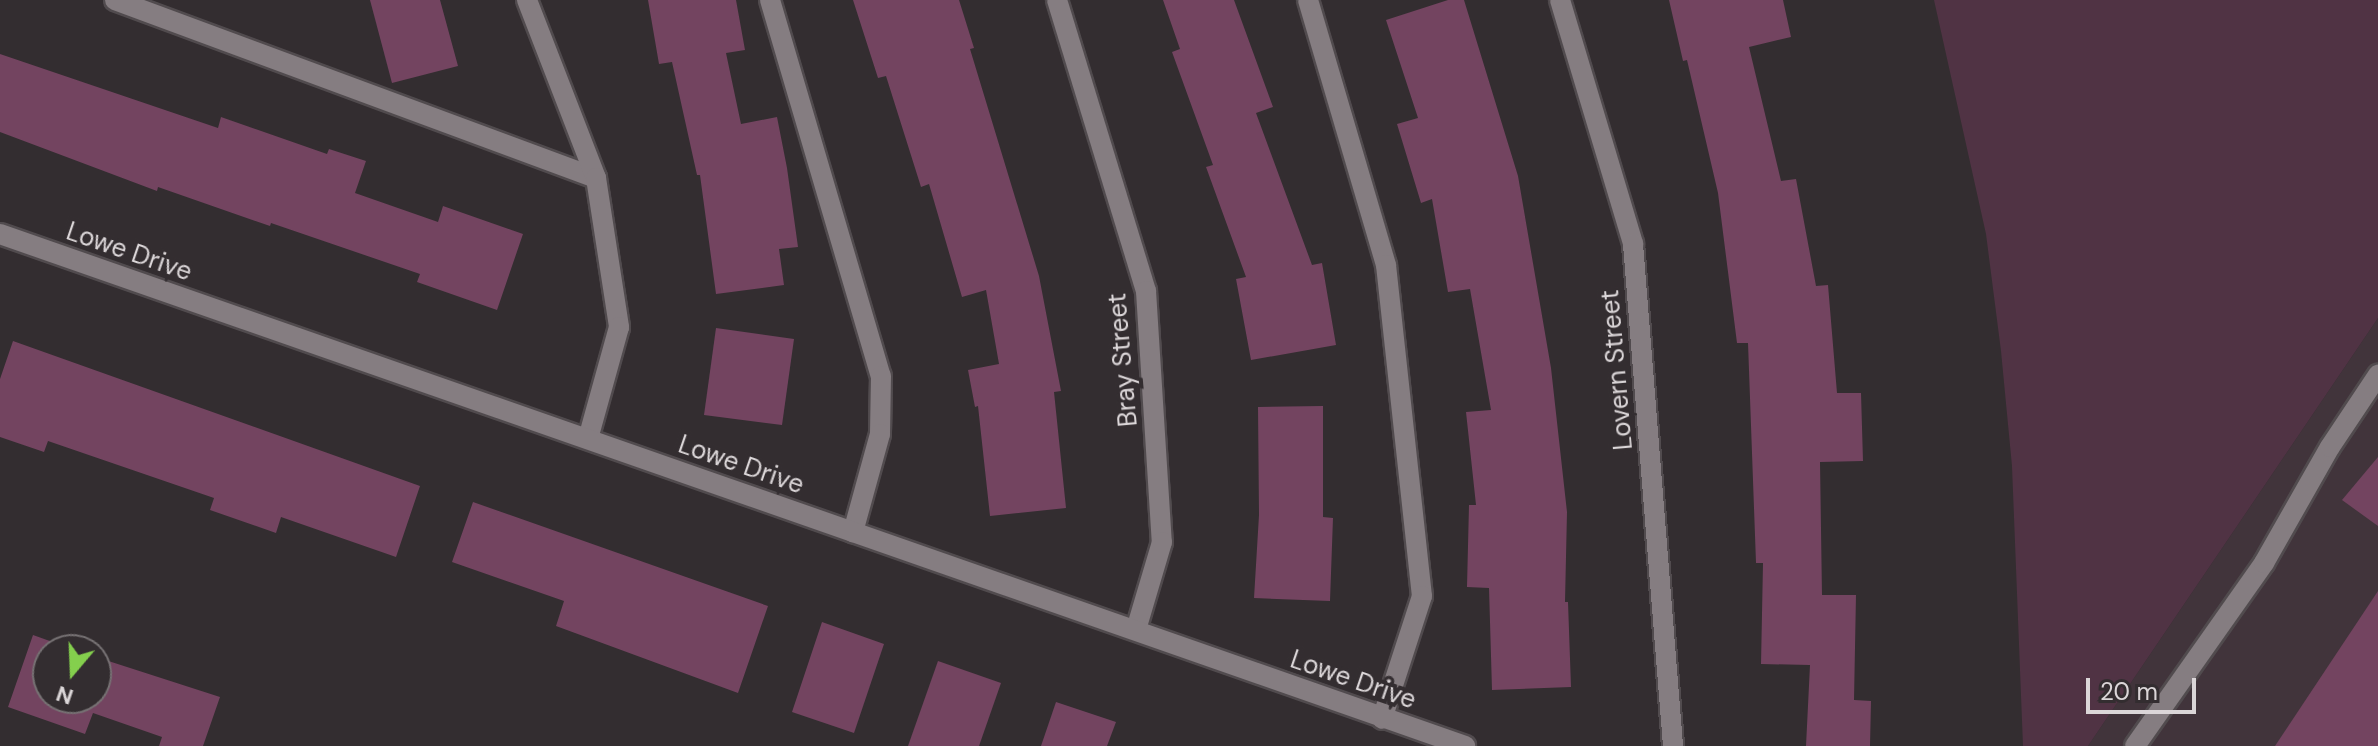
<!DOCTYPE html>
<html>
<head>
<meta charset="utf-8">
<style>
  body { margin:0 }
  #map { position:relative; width:2378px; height:746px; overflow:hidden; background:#332d30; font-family:"DM Sans",sans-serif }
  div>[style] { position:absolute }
  .built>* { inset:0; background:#41343b }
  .green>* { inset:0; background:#503344 }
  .building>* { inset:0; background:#734460 }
  .roads { filter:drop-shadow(2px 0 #514b4e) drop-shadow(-2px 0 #514b4e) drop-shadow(0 2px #514b4e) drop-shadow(0 -2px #514b4e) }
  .service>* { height:20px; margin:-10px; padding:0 10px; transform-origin:10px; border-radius:10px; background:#857d81 }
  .minor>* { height:20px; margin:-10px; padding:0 10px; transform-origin:10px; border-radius:10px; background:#857d81 }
  .tertiary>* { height:20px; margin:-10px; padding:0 10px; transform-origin:10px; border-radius:10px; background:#857d81 }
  span { translate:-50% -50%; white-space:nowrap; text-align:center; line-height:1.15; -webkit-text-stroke:8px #332d30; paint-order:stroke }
  .street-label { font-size:26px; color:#dbd6d8 }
  .north { position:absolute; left:32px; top:634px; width:80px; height:80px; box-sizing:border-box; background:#332d30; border:2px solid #767173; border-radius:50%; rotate:199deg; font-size:22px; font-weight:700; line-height:32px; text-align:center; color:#dbd6d8 }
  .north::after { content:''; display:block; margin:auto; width:28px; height:36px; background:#84cf4d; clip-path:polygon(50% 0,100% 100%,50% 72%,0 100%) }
  .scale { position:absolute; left:2086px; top:678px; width:110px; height:36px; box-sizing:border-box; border:4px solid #dbd6d8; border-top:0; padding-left:10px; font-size:24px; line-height:28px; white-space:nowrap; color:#dbd6d8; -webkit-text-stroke:6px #332d30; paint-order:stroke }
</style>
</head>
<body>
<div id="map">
  <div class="built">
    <div style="clip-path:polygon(2378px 318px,2378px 746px,2088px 746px)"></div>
  </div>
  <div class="green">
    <div style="clip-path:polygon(1934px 0,2378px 0,2378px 318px,2088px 746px,2023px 746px,2012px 466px,2001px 351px,1986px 234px)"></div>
  </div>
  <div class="building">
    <div style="clip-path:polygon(370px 0,440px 0,458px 66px,392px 83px)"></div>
    <div style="clip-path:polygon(648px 0,736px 0,745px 50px,726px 53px,741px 124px,777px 117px,787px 168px,798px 247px,779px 249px,784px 285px,716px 294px,700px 175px,697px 175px,672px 62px,659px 64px)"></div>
    <div style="clip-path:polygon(853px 0,959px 0,974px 48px,970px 49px,1039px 276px,1061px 391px,1054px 392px,1066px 508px,990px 516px,978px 406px,975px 407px,968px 370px,999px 364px,986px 290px,962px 297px,929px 184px,921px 187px,886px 76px,878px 78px)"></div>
    <div style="clip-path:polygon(1163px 0,1234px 0,1273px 107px,1256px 113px,1312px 265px,1322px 263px,1336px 345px,1251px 360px,1236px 279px,1246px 277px,1206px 167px,1213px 165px,1172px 52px,1180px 49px)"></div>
    <div style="clip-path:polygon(1448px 0,1464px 0,1518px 176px,1551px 368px,1567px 512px,1565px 602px,1568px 602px,1571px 687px,1492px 690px,1489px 588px,1467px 587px,1469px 505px,1476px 505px,1466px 412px,1491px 410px,1470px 289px,1448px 292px,1432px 199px,1421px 203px,1397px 124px,1418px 118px,1386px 20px)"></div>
    <div style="clip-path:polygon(1669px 0,1783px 0,1791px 37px,1749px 47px,1781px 181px,1796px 179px,1816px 286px,1828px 285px,1837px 393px,1861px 393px,1863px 461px,1820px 462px,1822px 595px,1856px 595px,1854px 700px,1871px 701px,1870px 746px,1806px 746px,1810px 665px,1761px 664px,1763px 563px,1756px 563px,1748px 343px,1737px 343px,1718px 193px,1687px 60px,1683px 61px)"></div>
    <div style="clip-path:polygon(0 54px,218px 128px,221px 117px,327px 154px,329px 149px,366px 161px,355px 193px,438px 222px,443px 206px,523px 234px,497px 310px,417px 282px,420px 274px,271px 223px,270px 226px,158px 187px,157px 191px,0 132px)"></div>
    <div style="clip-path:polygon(716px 328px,794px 339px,782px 425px,704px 415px)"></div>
    <div style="clip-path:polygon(13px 341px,420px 486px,396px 557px,281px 517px,276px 533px,210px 510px,214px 498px,48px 441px,44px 452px,0 437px,0 379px)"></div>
    <div style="clip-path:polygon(1323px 406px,1323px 517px,1333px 518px,1330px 601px,1254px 598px,1259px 515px,1258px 407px)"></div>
    <div style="clip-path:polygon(2378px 457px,2378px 526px,2342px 500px)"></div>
    <div style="clip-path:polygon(473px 502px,768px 606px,738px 693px,556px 626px,564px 601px,452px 562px)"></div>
    <div style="clip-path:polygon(2378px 591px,2378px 746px,2275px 746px)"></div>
    <div style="clip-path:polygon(822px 622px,884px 644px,854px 733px,792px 712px)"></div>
    <div style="clip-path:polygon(33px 635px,75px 650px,48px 650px,48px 698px,96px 698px,96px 657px,220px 697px,203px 746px,159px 746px,162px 737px,93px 713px,85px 734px,8px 707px)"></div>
    <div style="clip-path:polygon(938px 661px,1001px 683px,979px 746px,908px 746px)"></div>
    <div style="clip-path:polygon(1056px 702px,1116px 722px,1107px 746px,1041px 746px)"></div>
  </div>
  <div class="roads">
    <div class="service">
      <div style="left:115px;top:0;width:513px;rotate:20.31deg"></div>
      <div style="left:770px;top:0;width:392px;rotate:73.6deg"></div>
      <div style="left:881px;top:376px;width:58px;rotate:91deg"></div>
      <div style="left:880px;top:434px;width:102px;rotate:105.4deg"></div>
      <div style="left:1308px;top:0;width:276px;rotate:73.6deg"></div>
      <div style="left:1386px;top:265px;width:333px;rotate:83.8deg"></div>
      <div style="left:1422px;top:596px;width:129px;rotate:108deg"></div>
      <div style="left:2135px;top:746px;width:224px;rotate:-54.8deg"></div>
      <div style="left:2264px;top:563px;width:133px;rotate:-60.4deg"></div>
      <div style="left:2330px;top:447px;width:87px;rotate:-56.3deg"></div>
    </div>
    <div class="minor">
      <div style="left:527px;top:0;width:191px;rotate:68.8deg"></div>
      <div style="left:596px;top:178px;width:151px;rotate:81.2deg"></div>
      <div style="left:619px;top:327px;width:116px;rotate:105.5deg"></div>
      <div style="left:1057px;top:0;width:304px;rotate:73deg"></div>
      <div style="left:1146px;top:291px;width:252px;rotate:86.4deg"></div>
      <div style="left:1162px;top:542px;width:92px;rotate:106.5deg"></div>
      <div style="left:1560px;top:0;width:255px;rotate:73.3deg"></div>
      <div style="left:1633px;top:244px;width:504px;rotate:85.44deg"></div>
    </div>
    <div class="tertiary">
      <div style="left:0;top:234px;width:1552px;rotate:19.26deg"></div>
    </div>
  </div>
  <div class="street-label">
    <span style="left:129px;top:252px;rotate:19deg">Lowe Drive</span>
    <span style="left:1123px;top:360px;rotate:-95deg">Bray Street</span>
    <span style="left:1617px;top:370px;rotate:-95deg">Lovern Street</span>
    <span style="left:741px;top:465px;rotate:19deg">Lowe Drive</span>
    <span style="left:1353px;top:680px;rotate:19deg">Lowe Drive</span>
  </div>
  <div class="north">N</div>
  <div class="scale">20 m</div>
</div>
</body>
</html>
